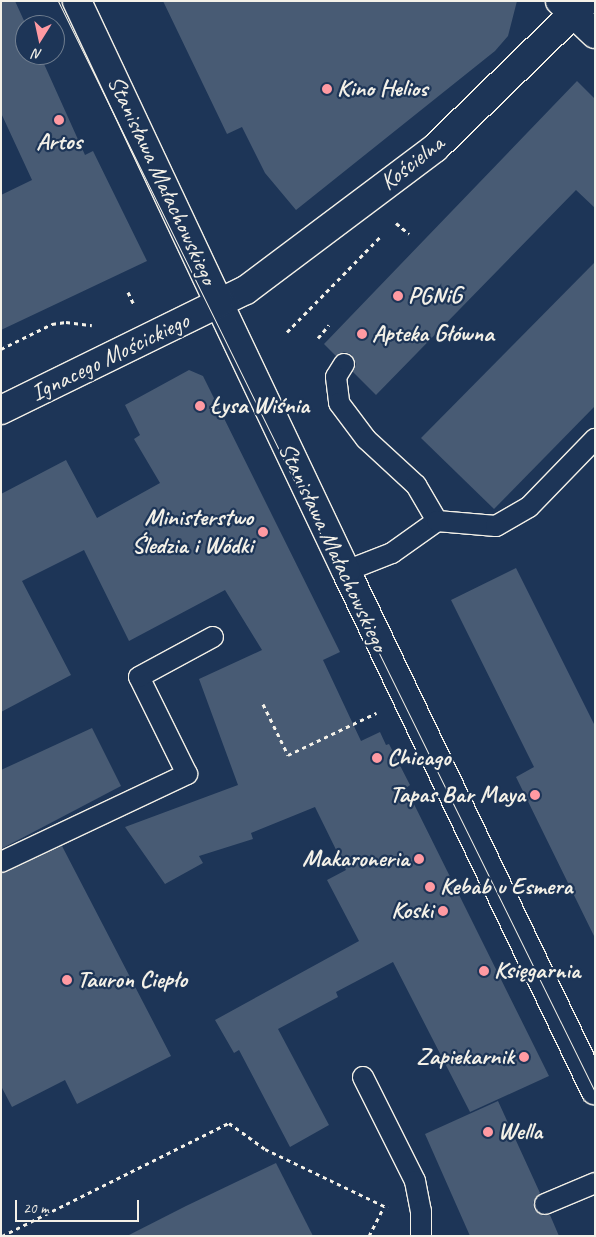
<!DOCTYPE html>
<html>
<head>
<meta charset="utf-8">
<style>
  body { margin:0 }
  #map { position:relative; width:596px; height:1237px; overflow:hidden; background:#1d3557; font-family:Caveat,sans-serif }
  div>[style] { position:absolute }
  .building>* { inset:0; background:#485b74 }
  .path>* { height:3px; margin-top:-1.5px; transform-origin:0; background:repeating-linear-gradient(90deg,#f4f1e8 0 4px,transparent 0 8px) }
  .roads { filter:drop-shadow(1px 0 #f4f1e8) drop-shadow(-1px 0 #f4f1e8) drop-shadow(0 1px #f4f1e8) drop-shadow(0 -1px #f4f1e8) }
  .service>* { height:20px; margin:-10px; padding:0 10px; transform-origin:10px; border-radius:10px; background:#1d3557 }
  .pedestrian>* { height:28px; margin:-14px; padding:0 14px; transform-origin:14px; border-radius:14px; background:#1d3557 }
  .minor>* { height:28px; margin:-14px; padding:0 14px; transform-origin:14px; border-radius:14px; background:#1d3557 }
  .tertiary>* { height:28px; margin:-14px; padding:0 14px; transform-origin:14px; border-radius:14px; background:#1d3557 }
  .tram>* { height:1px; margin:-0.5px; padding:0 0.5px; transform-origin:0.5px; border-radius:0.5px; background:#f4f1e8 }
  .dots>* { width:14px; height:14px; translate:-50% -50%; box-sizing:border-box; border:2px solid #1d3557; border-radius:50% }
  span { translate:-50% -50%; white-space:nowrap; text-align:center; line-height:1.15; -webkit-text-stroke:4.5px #1d3557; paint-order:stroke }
  .poi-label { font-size:24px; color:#f4f1e8; font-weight:700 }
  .left { translate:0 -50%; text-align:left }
  .right { translate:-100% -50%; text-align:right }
  .street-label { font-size:24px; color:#f4f1e8 }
  .frame { position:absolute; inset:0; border:2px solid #f4f1e8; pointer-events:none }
  .north { position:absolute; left:15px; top:15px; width:50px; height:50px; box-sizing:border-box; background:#1d3557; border:1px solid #738091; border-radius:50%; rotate:190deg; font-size:14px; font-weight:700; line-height:20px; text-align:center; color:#f4f1e8 }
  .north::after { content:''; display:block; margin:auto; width:18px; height:22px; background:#ff9aa2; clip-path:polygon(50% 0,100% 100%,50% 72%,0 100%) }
  .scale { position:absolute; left:15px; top:1200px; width:124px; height:22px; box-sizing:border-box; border:2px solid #f4f1e8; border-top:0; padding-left:6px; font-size:15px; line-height:18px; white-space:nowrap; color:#f4f1e8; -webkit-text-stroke:4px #1d3557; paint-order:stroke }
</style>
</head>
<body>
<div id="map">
  <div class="building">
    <div style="clip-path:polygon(1px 1px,15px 1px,26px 25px,25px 55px,40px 55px,85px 155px,93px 151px,147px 261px,1px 330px,1px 195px,32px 180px,1px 113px)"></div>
    <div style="clip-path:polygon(163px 1px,517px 1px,508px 36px,495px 51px,296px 210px,265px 173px,242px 127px,227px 134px)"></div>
    <div style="clip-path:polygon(577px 81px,595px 99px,595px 208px,576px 190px,376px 395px,353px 372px,356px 364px,351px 354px,344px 352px,336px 356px,324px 344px)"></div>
    <div style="clip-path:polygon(595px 262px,595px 406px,494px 509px,421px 438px)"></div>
    <div style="clip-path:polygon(189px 370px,203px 376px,340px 652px,323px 660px,361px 741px,380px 732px,386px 745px,389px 744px,410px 785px,406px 788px,549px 1076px,470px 1112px,393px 962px,336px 992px,338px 997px,278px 1029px,329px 1125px,290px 1147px,239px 1050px,234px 1053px,215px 1020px,359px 941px,327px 880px,346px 870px,315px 807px,251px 833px,253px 839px,199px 856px,203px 863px,165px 884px,125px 827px,238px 785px,199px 679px,262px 650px,225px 590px,129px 641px,84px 550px,22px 581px,71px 675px,1px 712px,1px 494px,66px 460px,97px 518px,160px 483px,134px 439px,140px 435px,125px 405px)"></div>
    <div style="clip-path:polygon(516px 568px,595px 726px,595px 938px,516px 777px,534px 767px,451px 600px)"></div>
    <div style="clip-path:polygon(92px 728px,121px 786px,1px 849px,1px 770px)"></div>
    <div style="clip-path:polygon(62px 846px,171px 1056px,77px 1104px,65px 1080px,12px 1107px,1px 1086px,1px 874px)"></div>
    <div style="clip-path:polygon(498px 1101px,540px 1193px,533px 1202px,534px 1209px,543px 1216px,550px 1215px,559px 1236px,470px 1236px,425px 1134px)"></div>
    <div style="clip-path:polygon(276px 1163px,313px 1236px,127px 1236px,186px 1206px)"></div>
  </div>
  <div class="path">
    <div style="left:396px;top:223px;width:17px;rotate:40deg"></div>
    <div style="left:128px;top:292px;width:14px;rotate:65deg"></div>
    <div style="left:287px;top:332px;width:134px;rotate:-45.6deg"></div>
    <div style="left:318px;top:338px;width:17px;rotate:-50deg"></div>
    <div style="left:1px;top:349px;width:57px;rotate:-26.1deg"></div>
    <div style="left:52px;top:324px;width:14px;rotate:-8deg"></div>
    <div style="left:66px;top:322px;width:26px;rotate:7deg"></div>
    <div style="left:263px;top:704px;width:57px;rotate:63.9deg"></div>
    <div style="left:288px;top:755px;width:98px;rotate:-25.5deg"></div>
    <div style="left:2px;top:1236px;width:254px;rotate:-26.5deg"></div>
    <div style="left:229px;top:1123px;width:44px;rotate:35.8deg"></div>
    <div style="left:265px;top:1149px;width:136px;rotate:25.6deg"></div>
    <div style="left:369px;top:1236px;width:33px;rotate:-63deg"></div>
  </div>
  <div class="roads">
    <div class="service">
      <div style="left:344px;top:364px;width:15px;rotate:122deg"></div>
      <div style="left:336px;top:377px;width:26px;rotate:83deg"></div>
      <div style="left:339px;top:403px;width:45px;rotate:53.1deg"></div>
      <div style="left:366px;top:439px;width:68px;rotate:42.6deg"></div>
      <div style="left:416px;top:485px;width:42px;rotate:59.7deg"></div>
      <div style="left:437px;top:521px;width:55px;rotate:144.6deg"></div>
      <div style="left:392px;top:553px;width:49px;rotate:158.6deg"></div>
      <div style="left:437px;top:521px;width:59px;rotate:4.8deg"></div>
      <div style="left:496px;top:526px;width:38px;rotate:-30deg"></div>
      <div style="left:529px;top:507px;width:95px;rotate:-45.9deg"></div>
      <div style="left:1px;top:862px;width:206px;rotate:-25.3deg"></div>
      <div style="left:187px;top:774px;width:108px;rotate:-116.3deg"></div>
      <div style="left:139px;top:677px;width:84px;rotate:-28.4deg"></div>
      <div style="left:363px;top:1077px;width:116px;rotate:63.4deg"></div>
      <div style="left:415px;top:1181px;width:31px;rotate:79deg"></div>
      <div style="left:421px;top:1211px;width:25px;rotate:90deg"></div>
      <div style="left:545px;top:1204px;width:54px;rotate:-22.8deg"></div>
    </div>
    <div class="pedestrian">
      <div style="left:560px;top:1px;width:48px;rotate:43.3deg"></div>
      <div style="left:346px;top:571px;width:576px;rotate:64.37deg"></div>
    </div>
    <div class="minor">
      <div style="left:346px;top:571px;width:297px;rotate:-115.4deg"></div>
      <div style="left:219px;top:303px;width:30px;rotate:-26deg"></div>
      <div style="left:246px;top:290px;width:236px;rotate:-36.9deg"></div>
      <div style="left:435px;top:148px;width:211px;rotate:-44.2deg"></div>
    </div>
    <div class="tertiary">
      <div style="left:1px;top:410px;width:243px;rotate:-26.1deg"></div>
      <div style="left:219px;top:303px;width:334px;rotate:-115.2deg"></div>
    </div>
  </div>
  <div class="tram">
    <div style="left:58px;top:1px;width:1216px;rotate:63.79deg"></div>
  </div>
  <div class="dots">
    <div style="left:327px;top:89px;background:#ff9aa2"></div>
    <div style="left:59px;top:120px;background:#ff9aa2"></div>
    <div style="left:398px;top:296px;background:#ff9aa2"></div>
    <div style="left:362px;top:334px;background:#ff9aa2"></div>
    <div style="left:200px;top:406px;background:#ff9aa2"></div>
    <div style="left:263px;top:532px;background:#ff9aa2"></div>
    <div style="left:377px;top:758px;background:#ff9aa2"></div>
    <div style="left:535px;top:795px;background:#ff9aa2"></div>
    <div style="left:419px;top:859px;background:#ff9aa2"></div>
    <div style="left:430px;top:887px;background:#ff9aa2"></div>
    <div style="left:443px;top:911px;background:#ff9aa2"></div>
    <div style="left:484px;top:971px;background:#ff9aa2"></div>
    <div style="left:67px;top:980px;background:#ff9aa2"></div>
    <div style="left:524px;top:1057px;background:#ff9aa2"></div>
    <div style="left:488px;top:1132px;background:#ff9aa2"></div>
  </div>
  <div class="poi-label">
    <span class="left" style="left:337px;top:89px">Kino Helios</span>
    <span style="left:59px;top:142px">Artos</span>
    <span class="left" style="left:408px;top:296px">PGNiG</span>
    <span class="left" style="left:372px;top:334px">Apteka Główna</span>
    <span class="left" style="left:210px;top:406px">Łysa Wiśnia</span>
    <span class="right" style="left:253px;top:532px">Ministerstwo<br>Śledzia i Wódki</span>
    <span class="left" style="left:387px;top:758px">Chicago</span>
    <span class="right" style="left:525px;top:795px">Tapas Bar Maya</span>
    <span class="right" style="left:409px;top:859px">Makaroneria</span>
    <span class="left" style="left:440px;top:887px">Kebab u Esmera</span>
    <span class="right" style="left:433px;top:911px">Koski</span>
    <span class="left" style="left:494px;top:971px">Księgarnia</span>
    <span class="left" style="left:77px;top:980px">Tauron Ciepło</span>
    <span class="right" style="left:514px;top:1057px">Zapiekarnik</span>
    <span class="left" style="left:498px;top:1132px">Wella</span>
  </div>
  <div class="street-label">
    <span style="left:412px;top:163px;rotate:-38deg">Kościelna</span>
    <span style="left:162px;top:180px;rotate:65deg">Stanisława Małachowskiego</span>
    <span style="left:110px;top:357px;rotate:-26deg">Ignacego Mościckiego</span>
    <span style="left:333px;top:547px;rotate:65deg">Stanisława Małachowskiego</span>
  </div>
  <div class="frame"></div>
  <div class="north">N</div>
  <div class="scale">20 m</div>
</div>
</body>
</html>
